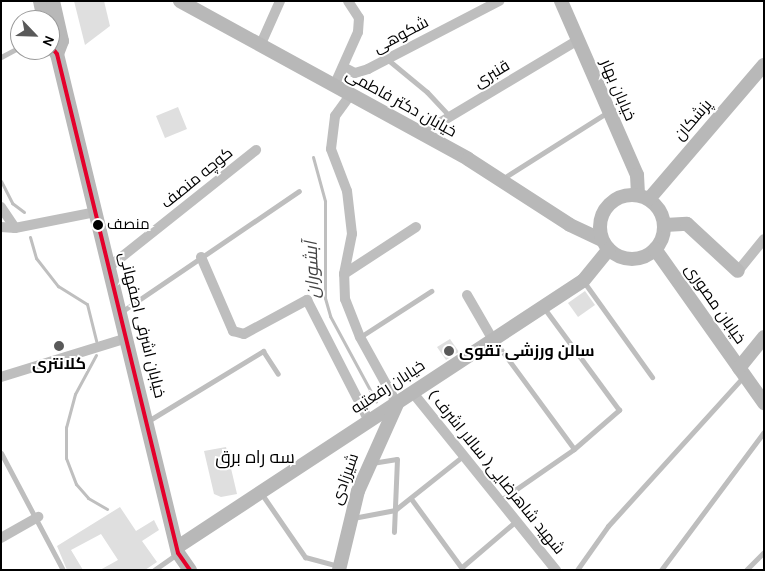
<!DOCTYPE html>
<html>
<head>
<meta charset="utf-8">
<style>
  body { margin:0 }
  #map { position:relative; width:765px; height:571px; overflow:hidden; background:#fff; font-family:Karla,Cairo,sans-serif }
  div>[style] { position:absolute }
  .stream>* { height:3px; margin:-1.5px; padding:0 1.5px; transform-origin:1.5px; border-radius:1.5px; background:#bfbfbf }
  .building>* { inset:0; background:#dfdfdf }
  .lane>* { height:5px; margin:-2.5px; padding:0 2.5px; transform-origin:2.5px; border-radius:2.5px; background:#bebebe }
  .street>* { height:10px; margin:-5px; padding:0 5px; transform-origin:5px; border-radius:5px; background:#bebebe }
  .secondary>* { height:14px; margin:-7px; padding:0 7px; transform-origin:7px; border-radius:7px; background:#b8b8b8 }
  .secondary>.ring { margin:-7px; padding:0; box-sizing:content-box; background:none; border:14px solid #b8b8b8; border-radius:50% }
  .bus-1>* { height:4px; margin:-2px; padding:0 2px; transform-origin:2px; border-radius:2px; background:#e4002b }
  .dots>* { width:14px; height:14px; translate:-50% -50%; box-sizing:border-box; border:2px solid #fff; border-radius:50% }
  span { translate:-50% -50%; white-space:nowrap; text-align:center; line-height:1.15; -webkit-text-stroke:4px #fff; paint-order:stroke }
  .bus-label { font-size:15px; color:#000 }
  .left { translate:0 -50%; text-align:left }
  .street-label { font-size:16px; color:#000 }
  .poi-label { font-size:16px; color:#000; font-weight:700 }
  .water-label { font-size:18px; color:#444; font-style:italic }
  .neighbourhood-label { font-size:18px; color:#000 }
  .frame { position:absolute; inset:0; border:2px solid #000; pointer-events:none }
  .north { position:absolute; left:10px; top:10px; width:50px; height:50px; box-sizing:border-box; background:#fff; border:1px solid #999; border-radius:50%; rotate:114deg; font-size:14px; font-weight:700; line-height:20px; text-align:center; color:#000 }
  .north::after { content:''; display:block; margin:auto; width:18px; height:22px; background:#595959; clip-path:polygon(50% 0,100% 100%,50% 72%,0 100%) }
</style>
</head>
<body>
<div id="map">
  <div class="stream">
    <div style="left:313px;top:157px;width:46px;rotate:74.7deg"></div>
    <div style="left:325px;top:201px;width:97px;rotate:90deg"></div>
    <div style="left:325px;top:298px;width:19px;rotate:74deg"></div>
    <div style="left:330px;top:316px;width:97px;rotate:61.6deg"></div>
    <div style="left:1px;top:181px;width:25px;rotate:63deg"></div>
    <div style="left:12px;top:203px;width:15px;rotate:37deg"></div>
    <div style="left:30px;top:237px;width:22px;rotate:74deg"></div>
    <div style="left:36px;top:258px;width:36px;rotate:52deg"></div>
    <div style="left:58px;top:286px;width:34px;rotate:32deg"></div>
    <div style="left:87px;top:304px;width:38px;rotate:76deg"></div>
    <div style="left:96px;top:355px;width:44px;rotate:118.3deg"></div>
    <div style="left:75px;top:394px;width:34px;rotate:105deg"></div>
    <div style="left:66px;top:427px;width:31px;rotate:90deg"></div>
    <div style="left:66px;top:458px;width:28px;rotate:69deg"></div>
    <div style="left:76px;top:484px;width:18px;rotate:49deg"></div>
    <div style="left:88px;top:498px;width:22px;rotate:30deg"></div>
  </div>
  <div class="building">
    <div style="clip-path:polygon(74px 1px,104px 1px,110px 26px,85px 45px)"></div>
    <div style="clip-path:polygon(178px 107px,187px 129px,165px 138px,156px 116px)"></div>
    <div style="clip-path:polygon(585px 291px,595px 305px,578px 317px,568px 303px)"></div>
    <div style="clip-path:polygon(450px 339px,459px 352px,446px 360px,437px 347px)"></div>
    <div style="clip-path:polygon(226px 447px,237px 494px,221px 497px,214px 494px,204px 451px)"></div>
    <div style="clip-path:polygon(120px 507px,136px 531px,154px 520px,159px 530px,142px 541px,157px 562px,145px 570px,100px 570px,118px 560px,101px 534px,71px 550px,83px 570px,67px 570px,57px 546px)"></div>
  </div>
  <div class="lane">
    <div style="left:1px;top:57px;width:21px;rotate:-28deg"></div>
    <div style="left:387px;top:59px;width:52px;rotate:39.5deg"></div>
    <div style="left:427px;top:92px;width:33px;rotate:47deg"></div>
    <div style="left:502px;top:179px;width:125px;rotate:-32.3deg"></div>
    <div style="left:584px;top:282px;width:117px;rotate:54.4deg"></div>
    <div style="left:121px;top:312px;width:215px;rotate:-34.2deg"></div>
    <div style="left:360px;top:337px;width:85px;rotate:-32.9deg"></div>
    <div style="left:494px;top:340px;width:135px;rotate:53.7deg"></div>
    <div style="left:148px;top:421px;width:135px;rotate:-31.3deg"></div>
    <div style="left:263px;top:351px;width:27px;rotate:57deg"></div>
    <div style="left:1px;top:453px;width:132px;rotate:62.1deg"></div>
    <div style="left:372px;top:463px;width:25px;rotate:-9deg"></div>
    <div style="left:397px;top:459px;width:73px;rotate:92.4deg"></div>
    <div style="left:261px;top:493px;width:78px;rotate:55.5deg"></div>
    <div style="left:305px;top:557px;width:35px;rotate:15deg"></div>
    <div style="left:412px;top:500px;width:87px;rotate:53.9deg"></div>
    <div style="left:499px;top:501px;width:91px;rotate:-34.7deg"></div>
    <div style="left:574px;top:449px;width:60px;rotate:-40.9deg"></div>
    <div style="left:619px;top:410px;width:127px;rotate:-126.3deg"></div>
    <div style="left:353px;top:518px;width:43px;rotate:-10.8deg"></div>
    <div style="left:395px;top:510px;width:87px;rotate:-38.5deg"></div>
    <div style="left:462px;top:567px;width:71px;rotate:-40.4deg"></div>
    <div style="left:154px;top:570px;width:29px;rotate:-35deg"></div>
    <div style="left:577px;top:570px;width:54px;rotate:-54.8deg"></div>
    <div style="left:608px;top:526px;width:201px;rotate:-47.8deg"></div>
    <div style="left:661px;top:570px;width:172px;rotate:-53.3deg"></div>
    <div style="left:746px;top:570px;width:25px;rotate:-45deg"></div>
  </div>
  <div class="street">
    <div style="left:260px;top:46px;width:49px;rotate:-66deg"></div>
    <div style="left:343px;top:67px;width:13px;rotate:27deg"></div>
    <div style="left:355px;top:73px;width:14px;rotate:-17deg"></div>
    <div style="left:368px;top:69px;width:148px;rotate:-27.4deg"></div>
    <div style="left:334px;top:86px;width:59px;rotate:-66deg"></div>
    <div style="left:358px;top:32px;width:14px;rotate:-86deg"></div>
    <div style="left:359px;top:18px;width:20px;rotate:-123deg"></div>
    <div style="left:421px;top:134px;width:183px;rotate:-30.9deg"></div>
    <div style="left:1px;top:207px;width:25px;rotate:56deg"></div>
    <div style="left:1px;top:227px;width:14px;rotate:4deg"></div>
    <div style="left:15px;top:228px;width:83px;rotate:-11.2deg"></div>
    <div style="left:201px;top:257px;width:81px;rotate:66.6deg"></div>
    <div style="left:233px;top:331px;width:11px;rotate:15deg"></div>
    <div style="left:244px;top:334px;width:72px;rotate:-28.4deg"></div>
    <div style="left:307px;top:300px;width:136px;rotate:62.9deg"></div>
    <div style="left:109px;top:267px;width:188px;rotate:-38.5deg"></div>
    <div style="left:738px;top:271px;width:41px;rotate:-50.9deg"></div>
    <div style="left:344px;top:274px;width:41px;rotate:-78.7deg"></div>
    <div style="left:352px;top:234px;width:43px;rotate:-96.6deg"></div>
    <div style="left:347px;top:191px;width:45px;rotate:-110.9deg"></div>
    <div style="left:331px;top:149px;width:33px;rotate:-83deg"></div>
    <div style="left:335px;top:116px;width:26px;rotate:-54deg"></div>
    <div style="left:467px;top:295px;width:52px;rotate:60deg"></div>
    <div style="left:1px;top:377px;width:132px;rotate:-17.2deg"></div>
    <div style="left:413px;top:393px;width:228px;rotate:51.1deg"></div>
    <div style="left:397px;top:404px;width:77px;rotate:-118.9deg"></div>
    <div style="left:360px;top:337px;width:41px;rotate:-111.5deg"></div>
    <div style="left:345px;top:299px;width:25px;rotate:-92deg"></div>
    <div style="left:344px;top:274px;width:86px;rotate:-33.1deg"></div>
    <div style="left:1px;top:538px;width:43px;rotate:-29.6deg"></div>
  </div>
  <div class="secondary">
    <div style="left:40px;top:1px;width:19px;rotate:78deg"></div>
    <div style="left:53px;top:1px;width:41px;rotate:77.3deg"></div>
    <div style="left:62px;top:41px;width:14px;rotate:111deg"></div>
    <div style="left:180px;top:1px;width:328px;rotate:28.7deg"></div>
    <div style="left:468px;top:159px;width:121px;rotate:32.9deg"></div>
    <div style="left:570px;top:225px;width:35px;rotate:25deg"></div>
    <div style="left:561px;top:1px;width:190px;rotate:66.4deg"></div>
    <div style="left:637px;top:175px;width:19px;rotate:87deg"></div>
    <div style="left:50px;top:45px;width:11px;rotate:52deg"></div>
    <div style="left:57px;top:54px;width:513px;rotate:76.37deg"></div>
    <div style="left:178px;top:553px;width:21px;rotate:55deg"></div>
    <div class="ring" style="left:600px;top:195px;width:50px;height:50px"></div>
    <div style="left:649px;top:199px;width:177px;rotate:-49.4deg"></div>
    <div style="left:665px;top:225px;width:22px;rotate:-3deg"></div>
    <div style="left:687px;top:224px;width:69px;rotate:42.7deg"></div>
    <div style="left:655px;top:249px;width:189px;rotate:54.7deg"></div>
    <div style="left:739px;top:368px;width:40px;rotate:-51deg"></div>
    <div style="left:179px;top:546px;width:483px;rotate:-33.3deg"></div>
    <div style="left:583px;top:281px;width:41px;rotate:-50.9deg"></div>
    <div style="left:339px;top:570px;width:81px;rotate:-76.5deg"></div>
    <div style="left:358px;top:491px;width:95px;rotate:-65.9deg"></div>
  </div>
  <div class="bus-1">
    <div style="left:50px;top:45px;width:11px;rotate:52deg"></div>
    <div style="left:57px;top:54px;width:513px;rotate:76.37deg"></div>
    <div style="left:178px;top:553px;width:21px;rotate:55deg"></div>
  </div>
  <div class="dots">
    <div style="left:98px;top:225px;background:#000"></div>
    <div style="left:59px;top:346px;background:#595959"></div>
    <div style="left:449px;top:351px;background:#595959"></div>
  </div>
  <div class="bus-label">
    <span class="left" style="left:107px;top:225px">منصف</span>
  </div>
  <div class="street-label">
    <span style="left:401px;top:35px;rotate:-28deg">شکوهی</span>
    <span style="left:492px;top:74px;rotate:-31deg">قنبری</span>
    <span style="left:618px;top:90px;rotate:67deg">خیابان بهار</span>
    <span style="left:401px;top:103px;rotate:29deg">خیابان دکتر فاطمی</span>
    <span style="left:693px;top:120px;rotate:-49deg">پزشکان</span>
    <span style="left:197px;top:178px;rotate:-39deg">کوچه منصف</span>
    <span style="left:715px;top:304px;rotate:55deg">خیابان مصوری</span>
    <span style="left:142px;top:325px;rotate:76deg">خیابان اشرفی اصفهانی</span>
    <span style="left:388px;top:387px;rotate:-33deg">خیابان رفعتیه</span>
    <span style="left:496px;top:472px;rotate:51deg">شهید شاهرضایی( سالار اشرف )</span>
    <span style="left:345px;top:479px;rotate:-70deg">شیرزادی</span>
  </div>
  <div class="poi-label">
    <span class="left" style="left:459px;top:351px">سالن ورزشی تقوی</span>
    <span style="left:59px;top:364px">کلانتری</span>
  </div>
  <div class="water-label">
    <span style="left:312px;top:270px;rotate:-92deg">آبشوران</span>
  </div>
  <div class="neighbourhood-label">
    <span style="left:255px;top:457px">سه راه برق</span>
  </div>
  <div class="frame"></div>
  <div class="north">N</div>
</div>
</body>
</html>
